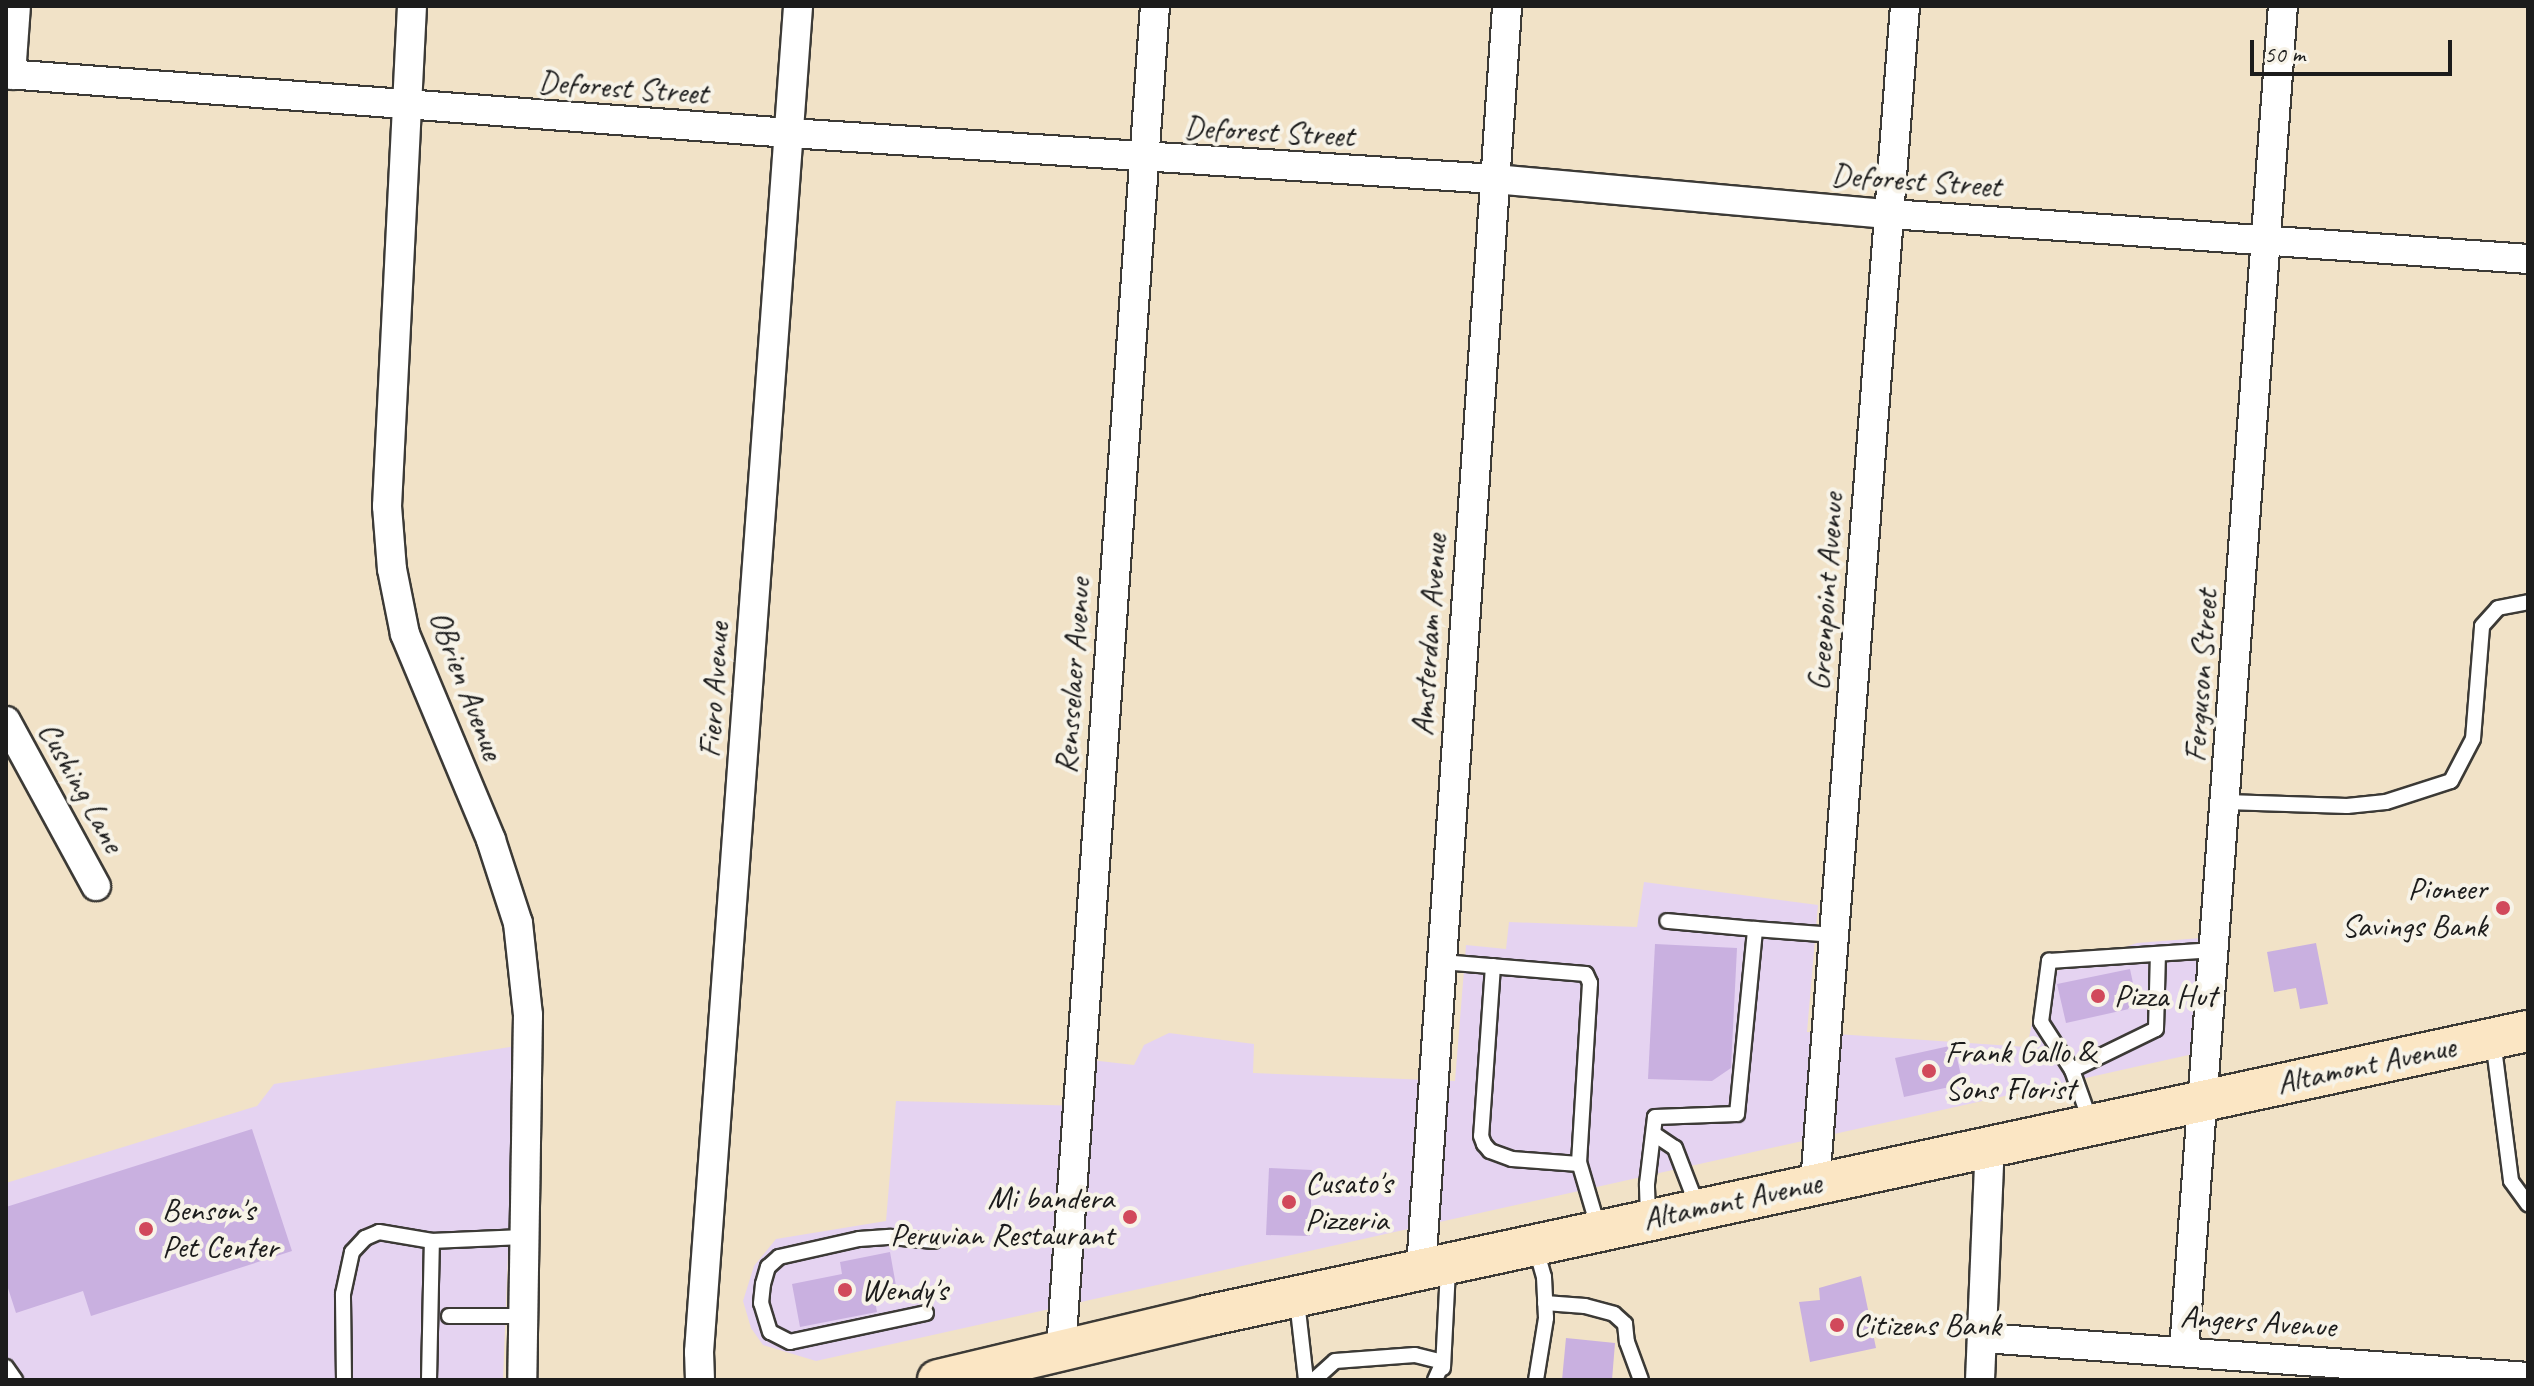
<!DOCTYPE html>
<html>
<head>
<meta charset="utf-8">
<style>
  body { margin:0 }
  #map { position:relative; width:2534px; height:1386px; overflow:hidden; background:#f1e2c7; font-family:Caveat,sans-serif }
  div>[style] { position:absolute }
  .built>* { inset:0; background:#e5d3f1 }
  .building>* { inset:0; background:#c9b0e0 }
  .roads { filter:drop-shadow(2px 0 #3c3a36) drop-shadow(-2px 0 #3c3a36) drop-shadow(0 2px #3c3a36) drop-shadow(0 -2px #3c3a36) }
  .service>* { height:14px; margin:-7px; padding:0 7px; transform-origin:7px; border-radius:7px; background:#fff }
  .minor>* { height:28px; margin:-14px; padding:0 14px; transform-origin:14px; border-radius:14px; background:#fff }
  .secondary>* { height:40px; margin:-20px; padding:0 20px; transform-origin:20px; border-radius:20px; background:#fbe6c4 }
  .dots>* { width:22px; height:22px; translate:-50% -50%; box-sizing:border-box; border:4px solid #f7f3e8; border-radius:50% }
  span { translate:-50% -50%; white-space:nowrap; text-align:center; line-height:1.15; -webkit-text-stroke:8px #f7f3e8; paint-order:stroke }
  .street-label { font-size:32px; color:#1c1c1c }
  .poi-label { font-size:32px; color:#1c1c1c }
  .right { translate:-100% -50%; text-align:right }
  .left { translate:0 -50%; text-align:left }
  .frame { position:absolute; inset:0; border:8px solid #1c1c1c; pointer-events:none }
  .scale { position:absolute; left:2250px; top:40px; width:202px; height:36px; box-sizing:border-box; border:4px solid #1c1c1c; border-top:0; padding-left:10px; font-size:24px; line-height:28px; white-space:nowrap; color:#1c1c1c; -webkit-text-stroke:6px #f7f3e8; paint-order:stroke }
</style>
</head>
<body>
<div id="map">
  <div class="built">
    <div style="clip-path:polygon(1644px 882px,1818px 905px,1807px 1032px,2027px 1047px,2042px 976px,2137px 943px,2201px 938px,2193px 1054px,816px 1361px,763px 1345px,751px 1328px,743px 1301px,754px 1266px,776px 1239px,886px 1221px,896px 1101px,1087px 1106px,1091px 1060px,1134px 1065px,1144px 1045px,1169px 1033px,1254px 1044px,1253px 1073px,1455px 1081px,1466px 945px,1506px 949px,1509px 922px,1637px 927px)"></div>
    <div style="clip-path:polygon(516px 1046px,503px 1380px,6px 1380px,6px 1183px,257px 1106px,274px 1084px)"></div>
  </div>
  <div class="building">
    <div style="clip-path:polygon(2316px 943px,2328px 1004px,2300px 1009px,2296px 988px,2274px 992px,2267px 952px)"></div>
    <div style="clip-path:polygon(1655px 944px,1737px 948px,1731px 1068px,1712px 1081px,1648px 1079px)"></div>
    <div style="clip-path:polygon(2130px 969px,2138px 1007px,2066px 1023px,2057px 984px)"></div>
    <div style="clip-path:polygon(1954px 1045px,1963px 1084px,1904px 1097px,1895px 1058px)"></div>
    <div style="clip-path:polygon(252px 1129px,292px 1251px,91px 1316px,83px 1291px,16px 1313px,6px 1282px,6px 1207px)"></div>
    <div style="clip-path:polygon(1269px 1168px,1312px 1170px,1310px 1236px,1266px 1235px)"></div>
    <div style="clip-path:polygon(890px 1252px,898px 1297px,875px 1301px,877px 1312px,800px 1327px,792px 1284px,842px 1274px,840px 1262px)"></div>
    <div style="clip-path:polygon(1861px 1276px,1876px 1348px,1810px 1362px,1799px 1302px,1820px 1300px,1819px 1288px)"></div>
    <div style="clip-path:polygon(1566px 1338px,1615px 1343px,1612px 1380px,1562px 1380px)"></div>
  </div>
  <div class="roads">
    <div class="service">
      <div style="left:2226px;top:802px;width:121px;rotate:1.9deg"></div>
      <div style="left:2347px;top:806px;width:39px;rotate:-6deg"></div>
      <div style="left:2386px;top:802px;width:68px;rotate:-17.9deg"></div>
      <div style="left:2451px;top:781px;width:47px;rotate:-62.4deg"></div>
      <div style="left:2473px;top:739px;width:113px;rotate:-85.4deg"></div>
      <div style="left:2482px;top:626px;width:24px;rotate:-48deg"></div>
      <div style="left:2498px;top:608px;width:31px;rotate:-11deg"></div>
      <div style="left:1755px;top:929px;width:79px;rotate:4.3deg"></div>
      <div style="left:1442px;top:962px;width:144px;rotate:4.8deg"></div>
      <div style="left:1586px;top:974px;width:10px;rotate:66deg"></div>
      <div style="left:1590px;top:983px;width:179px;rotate:93.5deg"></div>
      <div style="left:1579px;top:1162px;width:71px;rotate:73.6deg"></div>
      <div style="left:1493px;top:966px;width:170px;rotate:94deg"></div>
      <div style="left:1481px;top:1136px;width:9px;rotate:69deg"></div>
      <div style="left:1484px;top:1144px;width:9px;rotate:49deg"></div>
      <div style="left:1490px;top:1151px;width:23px;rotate:20deg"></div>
      <div style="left:1512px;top:1159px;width:67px;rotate:4.3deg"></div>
      <div style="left:2493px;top:1040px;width:142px;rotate:82.7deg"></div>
      <div style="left:2511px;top:1181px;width:29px;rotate:54deg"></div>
      <div style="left:2072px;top:1070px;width:93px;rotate:-26deg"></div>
      <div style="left:2156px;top:1029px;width:75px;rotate:-88.5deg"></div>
      <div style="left:2091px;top:1123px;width:56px;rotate:-109.7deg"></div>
      <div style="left:2072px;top:1070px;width:57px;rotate:-122.9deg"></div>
      <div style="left:2041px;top:1022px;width:62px;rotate:-82.5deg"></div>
      <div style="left:2049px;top:961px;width:166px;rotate:-3.8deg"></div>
      <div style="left:1654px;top:1134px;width:25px;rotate:34deg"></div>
      <div style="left:1675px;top:1148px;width:64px;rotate:69deg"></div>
      <div style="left:1648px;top:1216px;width:32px;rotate:-92deg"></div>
      <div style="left:1647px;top:1184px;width:67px;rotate:-83.2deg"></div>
      <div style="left:1655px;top:1117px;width:82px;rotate:-2.1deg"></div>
      <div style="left:1737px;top:1114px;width:186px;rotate:-84.4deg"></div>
      <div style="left:1755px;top:929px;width:88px;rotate:-174.8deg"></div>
      <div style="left:1297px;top:1301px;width:80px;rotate:83.5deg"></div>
      <div style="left:1545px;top:1303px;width:40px;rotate:4.3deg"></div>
      <div style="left:1585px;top:1306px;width:30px;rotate:15deg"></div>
      <div style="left:1614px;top:1314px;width:15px;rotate:42deg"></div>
      <div style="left:1625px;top:1324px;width:18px;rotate:84deg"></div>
      <div style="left:1627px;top:1342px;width:40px;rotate:69.8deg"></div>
      <div style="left:926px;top:1313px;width:139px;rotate:168deg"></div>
      <div style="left:790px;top:1342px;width:22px;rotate:-153deg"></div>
      <div style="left:770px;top:1332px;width:30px;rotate:-107deg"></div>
      <div style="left:761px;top:1303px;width:19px;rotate:-84deg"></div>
      <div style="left:763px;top:1284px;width:18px;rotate:-74deg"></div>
      <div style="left:768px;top:1267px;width:15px;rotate:-42deg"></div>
      <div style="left:779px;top:1257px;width:82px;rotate:-12.7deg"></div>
      <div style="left:859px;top:1239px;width:32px;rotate:-4deg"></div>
      <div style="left:891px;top:1237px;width:43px;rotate:5.3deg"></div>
      <div style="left:449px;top:1316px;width:74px"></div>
      <div style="left:6px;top:1367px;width:16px;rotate:55deg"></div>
      <div style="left:1443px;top:1368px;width:99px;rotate:-87.1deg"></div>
      <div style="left:344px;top:1380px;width:86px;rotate:-90.7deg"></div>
      <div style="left:343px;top:1294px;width:43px;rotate:-77.9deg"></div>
      <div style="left:352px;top:1252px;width:19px;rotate:-47deg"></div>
      <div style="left:365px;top:1238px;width:15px;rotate:-23deg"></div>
      <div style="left:379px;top:1232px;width:54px;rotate:9.6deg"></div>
      <div style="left:429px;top:1380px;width:139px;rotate:-88.8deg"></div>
      <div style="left:432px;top:1241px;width:90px;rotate:-2.5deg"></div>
      <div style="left:1314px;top:1380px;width:28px;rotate:-42deg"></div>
      <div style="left:1335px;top:1361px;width:80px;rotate:-4.3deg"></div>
      <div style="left:1415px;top:1355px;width:29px;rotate:14deg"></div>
      <div style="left:1443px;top:1362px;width:20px;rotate:114deg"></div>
      <div style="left:1536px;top:1380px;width:63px;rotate:-80.8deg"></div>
      <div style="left:1546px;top:1318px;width:41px;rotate:-92.8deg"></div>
      <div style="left:1544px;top:1277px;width:29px;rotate:-106deg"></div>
    </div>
    <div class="minor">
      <div style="left:412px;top:6px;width:501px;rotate:92.86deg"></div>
      <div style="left:387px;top:506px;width:63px;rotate:85.5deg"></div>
      <div style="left:392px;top:569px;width:66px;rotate:78.7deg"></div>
      <div style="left:405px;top:634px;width:223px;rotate:67.3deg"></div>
      <div style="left:491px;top:840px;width:87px;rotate:72deg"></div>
      <div style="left:518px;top:923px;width:93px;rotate:83.8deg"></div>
      <div style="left:528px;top:1015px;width:365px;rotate:90.9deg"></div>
      <div style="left:6px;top:74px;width:785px;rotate:4.31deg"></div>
      <div style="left:789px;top:133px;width:706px;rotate:3.73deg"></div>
      <div style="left:1494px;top:179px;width:398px;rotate:5.1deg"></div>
      <div style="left:1890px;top:214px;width:640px;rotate:4.03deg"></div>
      <div style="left:11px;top:75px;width:69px;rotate:-85.9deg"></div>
      <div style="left:6px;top:721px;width:188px;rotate:61.4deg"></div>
      <div style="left:1815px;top:1184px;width:1181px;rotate:-85.63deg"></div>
      <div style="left:1421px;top:1269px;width:1266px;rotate:-86.1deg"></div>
      <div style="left:1983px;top:1338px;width:546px;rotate:4.09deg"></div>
      <div style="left:1061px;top:1350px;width:1347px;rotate:-86deg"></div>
      <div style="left:2184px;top:1350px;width:1348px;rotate:-85.79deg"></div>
      <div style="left:700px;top:1380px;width:28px;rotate:-92deg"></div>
      <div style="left:699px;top:1352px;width:1350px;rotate:-85.79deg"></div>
      <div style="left:1980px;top:1380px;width:235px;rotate:-87.6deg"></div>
    </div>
    <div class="secondary">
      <div style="left:938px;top:1380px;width:276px;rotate:-13.4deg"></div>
      <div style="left:1206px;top:1316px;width:1352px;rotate:-12.17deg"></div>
    </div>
  </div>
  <div class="dots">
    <div style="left:2503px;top:908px;background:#d1495b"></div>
    <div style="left:2098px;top:996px;background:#d1495b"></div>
    <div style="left:1929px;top:1071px;background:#d1495b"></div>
    <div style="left:1289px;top:1202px;background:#d1495b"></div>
    <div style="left:1130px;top:1217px;background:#d1495b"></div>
    <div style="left:146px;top:1229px;background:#d1495b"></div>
    <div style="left:845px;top:1290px;background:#d1495b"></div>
    <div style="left:1837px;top:1325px;background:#d1495b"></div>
  </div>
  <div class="street-label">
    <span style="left:623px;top:88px;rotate:4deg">Deforest Street</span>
    <span style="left:1269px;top:132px;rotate:3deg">Deforest Street</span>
    <span style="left:1916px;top:181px;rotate:4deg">Deforest Street</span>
    <span style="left:1826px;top:592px;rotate:-86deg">Greenpoint Avenue</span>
    <span style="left:1429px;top:635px;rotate:-86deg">Amsterdam Avenue</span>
    <span style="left:1073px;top:676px;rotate:-86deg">Rensselaer Avenue</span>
    <span style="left:2201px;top:676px;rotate:-86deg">Ferguson Street</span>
    <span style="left:466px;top:685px;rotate:69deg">OBrien Avenue</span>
    <span style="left:714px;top:690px;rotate:-86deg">Fiero Avenue</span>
    <span style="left:81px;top:787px;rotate:61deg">Cushing Lane</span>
    <span style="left:2366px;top:1065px;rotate:-12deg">Altamont Avenue</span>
    <span style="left:1732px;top:1201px;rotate:-12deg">Altamont Avenue</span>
    <span style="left:2258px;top:1322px;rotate:4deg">Angers Avenue</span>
  </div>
  <div class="poi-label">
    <span class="right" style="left:2487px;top:908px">Pioneer<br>Savings Bank</span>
    <span class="left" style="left:2114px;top:996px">Pizza Hut</span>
    <span class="left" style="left:1945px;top:1071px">Frank Gallo &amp;<br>Sons Florist</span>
    <span class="left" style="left:1305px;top:1202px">Cusato's<br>Pizzeria</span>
    <span class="right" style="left:1114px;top:1217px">Mi bandera<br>Peruvian Restaurant</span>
    <span class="left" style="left:162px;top:1229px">Benson's<br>Pet Center</span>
    <span class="left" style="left:861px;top:1290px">Wendy's</span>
    <span class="left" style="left:1853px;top:1325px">Citizens Bank</span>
  </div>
  <div class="frame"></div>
  <div class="scale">50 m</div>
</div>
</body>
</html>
